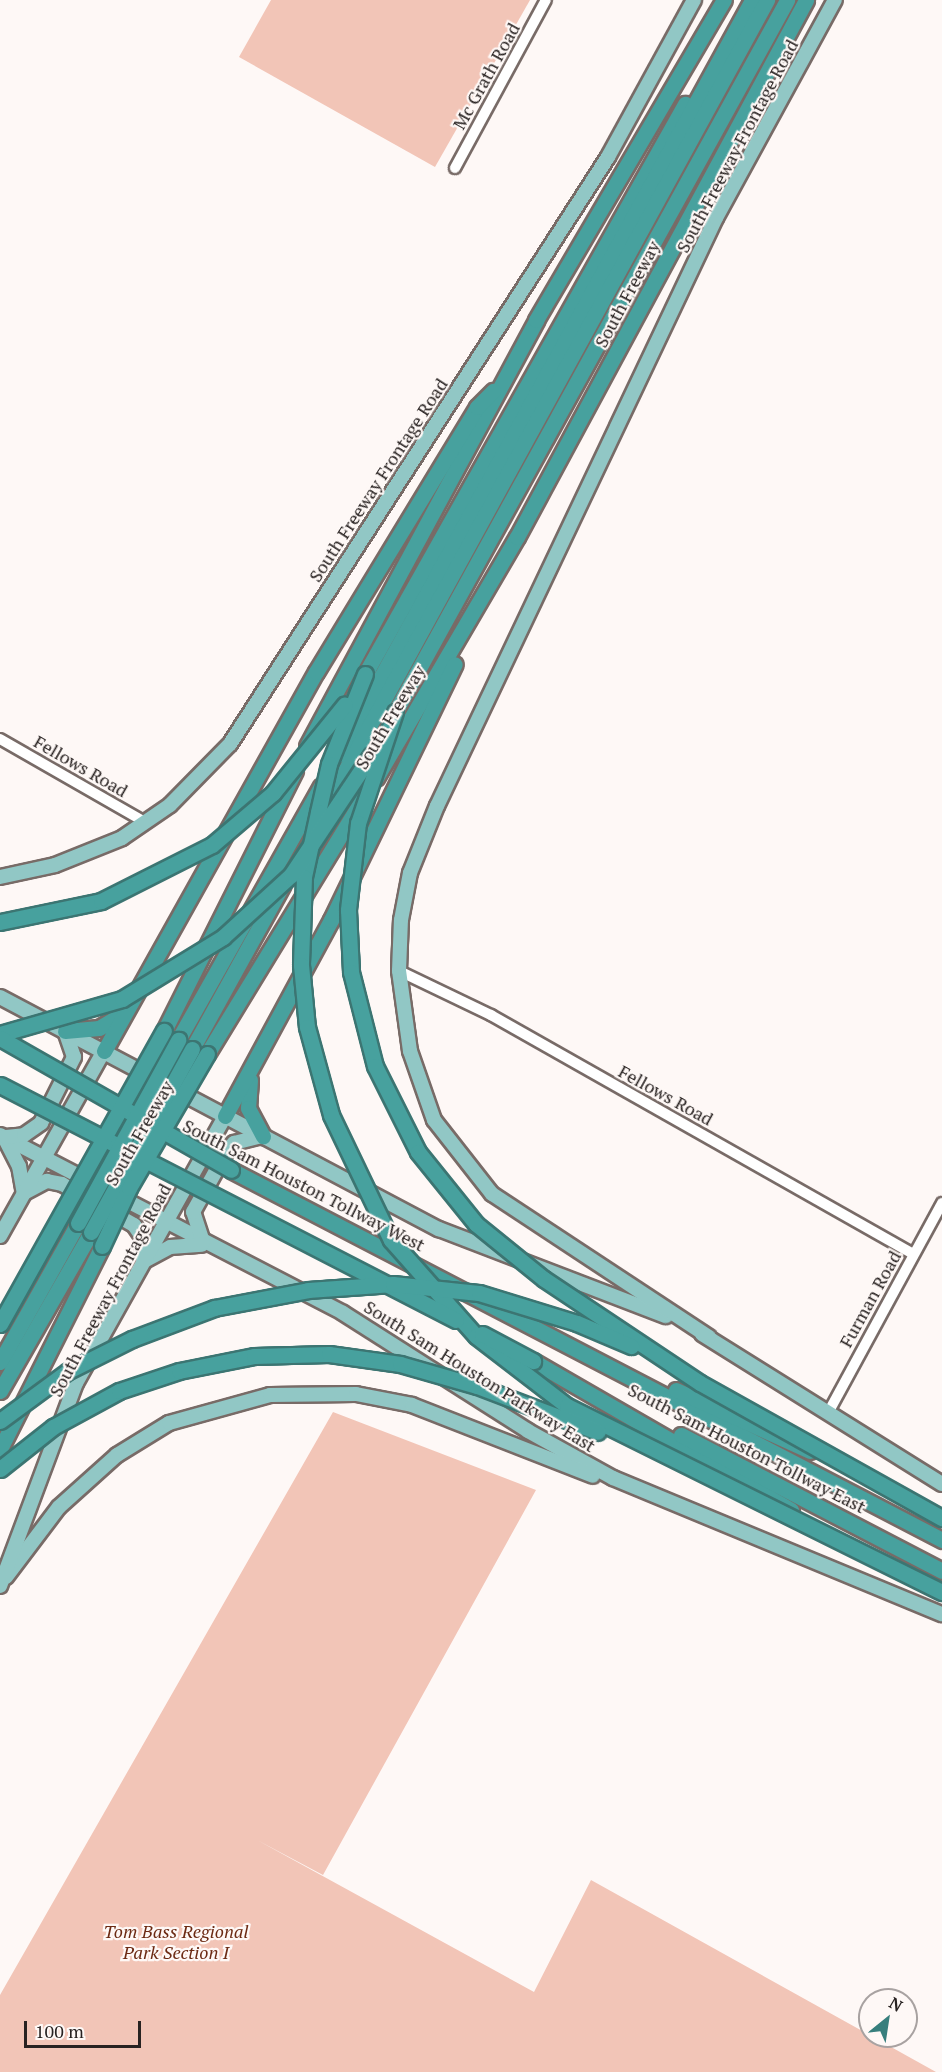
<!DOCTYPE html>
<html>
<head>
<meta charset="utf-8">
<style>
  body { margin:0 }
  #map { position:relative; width:942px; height:2072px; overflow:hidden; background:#fef8f6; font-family:"PT Serif",serif }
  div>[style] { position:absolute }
  .green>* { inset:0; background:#f2c5b7 }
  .roads { filter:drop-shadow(2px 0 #786b67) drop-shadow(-2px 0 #786b67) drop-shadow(0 2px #786b67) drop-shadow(0 -2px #786b67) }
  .minor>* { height:10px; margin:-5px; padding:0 5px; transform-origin:5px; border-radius:5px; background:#fff }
  .major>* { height:14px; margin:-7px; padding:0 7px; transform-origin:7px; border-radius:7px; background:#91c7c5 }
  .highway>* { height:15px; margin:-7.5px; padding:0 7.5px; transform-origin:7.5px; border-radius:7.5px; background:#47a19e }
  .bridges { filter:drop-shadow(2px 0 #3c7572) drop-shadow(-2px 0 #3c7572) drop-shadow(0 2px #3c7572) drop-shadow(0 -2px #3c7572) }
  .highway-bridge>* { height:15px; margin:-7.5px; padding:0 7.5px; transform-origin:7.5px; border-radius:7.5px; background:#47a19e }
  span { translate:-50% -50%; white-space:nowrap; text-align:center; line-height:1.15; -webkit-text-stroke:4.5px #fef8f6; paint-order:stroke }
  .street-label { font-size:18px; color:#282221 }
  .park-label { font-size:18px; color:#6c2a13; font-style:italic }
  .north { position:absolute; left:858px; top:1988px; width:60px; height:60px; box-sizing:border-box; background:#fef8f6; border:2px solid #a8a2a1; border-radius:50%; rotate:30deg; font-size:16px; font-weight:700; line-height:24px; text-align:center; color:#282221 }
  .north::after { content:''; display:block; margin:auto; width:21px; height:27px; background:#377f7d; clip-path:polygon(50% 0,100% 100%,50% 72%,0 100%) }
  .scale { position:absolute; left:24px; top:2021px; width:117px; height:27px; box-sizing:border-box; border:3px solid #282221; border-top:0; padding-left:8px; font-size:18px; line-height:21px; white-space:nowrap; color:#282221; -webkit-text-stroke:4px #fef8f6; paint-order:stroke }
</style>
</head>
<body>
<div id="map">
  <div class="green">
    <div style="clip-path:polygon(271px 0,530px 0,435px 167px,239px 57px)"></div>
    <div style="clip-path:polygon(333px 1412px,536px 1490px,323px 1875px,257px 1840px,534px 1992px,591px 1880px,936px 2072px,0 2072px,0 1995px)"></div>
  </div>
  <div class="roads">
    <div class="minor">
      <div style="left:455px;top:168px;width:191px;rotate:-61.6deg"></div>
      <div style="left:0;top:739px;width:167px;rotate:29.8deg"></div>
      <div style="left:399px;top:971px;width:102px;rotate:25.6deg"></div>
      <div style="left:491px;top:1015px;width:485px;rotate:29.5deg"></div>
      <div style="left:828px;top:1413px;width:239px;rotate:-61.5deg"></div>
    </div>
    <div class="major">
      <div style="left:0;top:877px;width:56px;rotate:-12.3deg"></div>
      <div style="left:55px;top:865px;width:72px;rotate:-21.9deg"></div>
      <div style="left:122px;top:838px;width:58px;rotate:-34.5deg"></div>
      <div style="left:170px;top:805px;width:86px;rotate:-45.5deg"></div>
      <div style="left:230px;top:744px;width:698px;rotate:-57.22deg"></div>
      <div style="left:608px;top:157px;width:179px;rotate:-61.3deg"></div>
      <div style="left:0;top:997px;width:497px;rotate:27.9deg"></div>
      <div style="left:439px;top:1229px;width:243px;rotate:21deg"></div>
      <div style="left:0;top:1135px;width:386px;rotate:27.4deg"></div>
      <div style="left:343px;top:1313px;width:219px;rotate:32.5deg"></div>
      <div style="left:528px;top:1431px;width:97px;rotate:28.9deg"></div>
      <div style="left:613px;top:1478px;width:356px;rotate:22.5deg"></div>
      <div style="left:4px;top:1137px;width:33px;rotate:63deg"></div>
      <div style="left:19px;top:1166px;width:27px;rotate:80deg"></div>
      <div style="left:6px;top:1137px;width:18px;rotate:-6deg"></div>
      <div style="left:24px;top:1135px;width:21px;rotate:-35deg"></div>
      <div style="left:41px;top:1123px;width:74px;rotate:-63.4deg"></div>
      <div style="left:74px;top:1057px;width:28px;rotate:-109deg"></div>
      <div style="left:24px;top:1193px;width:26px;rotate:-28deg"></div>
      <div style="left:47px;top:1181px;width:15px;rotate:11deg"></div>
      <div style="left:62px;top:1184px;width:83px;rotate:29.7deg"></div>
      <div style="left:134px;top:1225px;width:14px;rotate:56deg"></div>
      <div style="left:142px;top:1237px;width:22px;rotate:87deg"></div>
      <div style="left:0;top:1236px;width:212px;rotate:-60.7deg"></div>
      <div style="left:203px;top:1242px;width:32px;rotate:-108deg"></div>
      <div style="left:193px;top:1212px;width:70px;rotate:-60.9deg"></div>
      <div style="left:227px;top:1151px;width:11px;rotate:-49deg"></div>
      <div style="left:234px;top:1143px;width:30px;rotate:-14deg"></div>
      <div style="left:144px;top:1261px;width:30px;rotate:-28deg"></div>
      <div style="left:170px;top:1247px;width:32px;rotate:-4deg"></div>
      <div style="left:702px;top:1334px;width:283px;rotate:32deg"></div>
      <div style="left:709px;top:1337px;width:260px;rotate:-146.6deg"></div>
      <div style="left:492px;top:1194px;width:94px;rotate:-128.1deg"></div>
      <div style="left:434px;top:1120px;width:73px;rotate:-109.2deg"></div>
      <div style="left:410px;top:1051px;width:81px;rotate:-97.8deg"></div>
      <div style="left:399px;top:971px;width:51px;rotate:-87.8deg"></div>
      <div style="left:401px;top:920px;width:48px;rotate:-79.2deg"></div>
      <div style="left:410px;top:873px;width:72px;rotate:-68.1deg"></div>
      <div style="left:437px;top:806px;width:651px;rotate:-64.62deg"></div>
      <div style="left:716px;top:218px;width:248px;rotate:-61.4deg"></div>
      <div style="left:6px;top:1577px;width:88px;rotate:-52.9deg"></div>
      <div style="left:59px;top:1507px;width:78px;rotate:-41.9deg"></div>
      <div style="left:117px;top:1455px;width:61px;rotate:-31.6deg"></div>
      <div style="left:169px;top:1423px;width:105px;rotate:-15.5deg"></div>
      <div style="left:270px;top:1395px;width:86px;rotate:-0.7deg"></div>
      <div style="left:356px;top:1394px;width:57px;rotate:11.1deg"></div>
      <div style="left:412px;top:1405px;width:194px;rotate:21.4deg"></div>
      <div style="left:0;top:1586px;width:217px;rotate:-69.5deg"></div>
      <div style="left:76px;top:1383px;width:306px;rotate:-60.8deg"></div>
    </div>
    <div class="highway">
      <div style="left:365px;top:674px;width:654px;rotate:-60.69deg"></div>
      <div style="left:395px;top:712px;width:813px;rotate:-61.16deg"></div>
      <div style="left:307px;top:746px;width:484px;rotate:-61.7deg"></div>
      <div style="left:536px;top:320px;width:371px;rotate:-59.6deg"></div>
      <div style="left:338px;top:755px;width:861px;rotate:-61.26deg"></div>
      <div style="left:376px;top:778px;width:279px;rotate:-59.7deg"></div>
      <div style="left:517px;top:537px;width:610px;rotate:-61.71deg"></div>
      <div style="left:319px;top:818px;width:933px;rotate:-61.29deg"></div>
      <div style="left:65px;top:1031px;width:34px;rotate:-5deg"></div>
      <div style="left:99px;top:1028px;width:27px;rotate:-31deg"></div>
      <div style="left:164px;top:1031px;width:292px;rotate:-63.3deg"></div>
      <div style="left:178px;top:1040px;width:291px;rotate:-60.6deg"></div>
      <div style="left:192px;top:1049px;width:188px;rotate:-61.1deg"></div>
      <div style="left:104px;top:1051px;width:434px;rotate:-60.8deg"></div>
      <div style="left:316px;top:672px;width:310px;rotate:-58.7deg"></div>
      <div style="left:477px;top:407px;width:23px;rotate:-45deg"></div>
      <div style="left:207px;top:1054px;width:300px;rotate:-58.6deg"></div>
      <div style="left:250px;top:1080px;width:28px;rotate:94deg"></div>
      <div style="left:248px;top:1108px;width:32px;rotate:62deg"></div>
      <div style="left:225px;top:1116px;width:223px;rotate:-61.6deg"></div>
      <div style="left:331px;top:920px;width:284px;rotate:-64.2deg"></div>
      <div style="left:231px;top:1170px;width:802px;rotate:27.49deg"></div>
      <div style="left:533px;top:1361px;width:298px;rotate:30deg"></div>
      <div style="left:0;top:1362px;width:159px;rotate:-60.7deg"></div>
      <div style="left:676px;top:1390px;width:147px;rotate:24.5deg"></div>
      <div style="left:0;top:1391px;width:183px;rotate:-60.2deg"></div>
      <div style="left:681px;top:1435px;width:294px;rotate:27.5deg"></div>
      <div style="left:0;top:1449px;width:227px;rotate:-63.3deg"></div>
    </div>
  </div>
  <div class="bridges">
    <div class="highway-bridge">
      <div style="left:365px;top:674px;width:97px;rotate:111.8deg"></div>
      <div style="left:329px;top:764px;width:49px;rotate:102.9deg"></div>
      <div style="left:318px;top:812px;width:66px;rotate:102.2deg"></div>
      <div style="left:304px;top:877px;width:88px;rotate:92deg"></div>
      <div style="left:301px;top:965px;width:62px;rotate:84.5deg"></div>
      <div style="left:307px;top:1027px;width:91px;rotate:74.7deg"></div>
      <div style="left:331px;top:1115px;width:139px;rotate:64.4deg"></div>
      <div style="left:391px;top:1240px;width:128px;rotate:48.5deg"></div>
      <div style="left:476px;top:1336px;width:115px;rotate:37.6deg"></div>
      <div style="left:567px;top:1406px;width:419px;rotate:26.4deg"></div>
      <div style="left:395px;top:712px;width:117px;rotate:108.4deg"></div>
      <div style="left:358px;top:823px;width:88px;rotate:96.6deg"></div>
      <div style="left:348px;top:910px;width:62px;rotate:87.2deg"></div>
      <div style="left:351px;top:972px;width:97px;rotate:75.7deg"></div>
      <div style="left:375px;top:1066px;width:96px;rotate:63.4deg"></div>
      <div style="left:418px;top:1152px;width:92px;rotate:51.1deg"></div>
      <div style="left:476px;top:1224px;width:87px;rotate:39deg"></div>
      <div style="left:544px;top:1279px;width:187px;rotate:33.7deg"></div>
      <div style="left:700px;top:1383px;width:277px;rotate:29.2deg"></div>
      <div style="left:0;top:922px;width:103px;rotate:-11.7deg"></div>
      <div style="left:101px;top:901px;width:124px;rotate:-26.8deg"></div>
      <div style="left:212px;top:845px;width:80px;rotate:-40.4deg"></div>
      <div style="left:273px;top:793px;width:114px;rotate:-51deg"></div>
      <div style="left:0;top:1034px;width:127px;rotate:-16deg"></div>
      <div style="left:122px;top:999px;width:119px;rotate:-31.5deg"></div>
      <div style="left:223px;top:937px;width:92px;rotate:-42.4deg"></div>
      <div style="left:291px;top:875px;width:144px;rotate:-56.3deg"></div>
      <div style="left:0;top:1038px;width:266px;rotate:29.7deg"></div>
      <div style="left:0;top:1085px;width:513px;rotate:27.26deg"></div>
      <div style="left:78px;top:1223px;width:209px;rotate:-61.3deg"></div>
      <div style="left:91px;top:1232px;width:209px;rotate:-61.1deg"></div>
      <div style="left:102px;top:1246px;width:64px;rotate:-65deg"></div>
      <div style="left:129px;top:1188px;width:155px;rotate:-59.8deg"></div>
      <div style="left:0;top:1324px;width:336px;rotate:-60.8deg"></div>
      <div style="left:482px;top:1334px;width:58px;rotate:27.9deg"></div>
      <div style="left:0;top:1421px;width:84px;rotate:-36.3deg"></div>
      <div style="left:68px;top:1371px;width:72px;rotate:-26.6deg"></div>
      <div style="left:132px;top:1339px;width:88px;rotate:-20.7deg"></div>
      <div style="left:214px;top:1308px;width:96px;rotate:-10.8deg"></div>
      <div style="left:308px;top:1290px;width:85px;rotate:-4deg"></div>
      <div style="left:393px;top:1284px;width:86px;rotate:6deg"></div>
      <div style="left:479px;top:1293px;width:102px;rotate:17deg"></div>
      <div style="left:577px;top:1323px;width:59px;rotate:23.1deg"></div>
      <div style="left:0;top:1469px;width:68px;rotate:-38.4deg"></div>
      <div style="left:53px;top:1427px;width:75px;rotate:-28.6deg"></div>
      <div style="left:119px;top:1391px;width:63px;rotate:-18.4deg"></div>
      <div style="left:179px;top:1371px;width:76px;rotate:-11.3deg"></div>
      <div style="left:254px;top:1356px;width:75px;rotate:-1.5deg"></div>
      <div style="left:329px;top:1354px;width:72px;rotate:8deg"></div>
      <div style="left:400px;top:1364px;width:80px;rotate:15.9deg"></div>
      <div style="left:477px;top:1386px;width:129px;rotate:20.8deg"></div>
    </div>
  </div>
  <div class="street-label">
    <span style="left:486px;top:76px;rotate:-61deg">Mc Grath Road</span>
    <span style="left:737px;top:146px;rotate:-62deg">South Freeway Frontage Road</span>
    <span style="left:627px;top:294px;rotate:-62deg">South Freeway</span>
    <span style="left:378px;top:480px;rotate:-57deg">South Freeway Frontage Road</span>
    <span style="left:390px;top:717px;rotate:-59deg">South Freeway</span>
    <span style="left:81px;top:766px;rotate:30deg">Fellows Road</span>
    <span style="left:666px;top:1095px;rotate:29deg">Fellows Road</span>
    <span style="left:139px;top:1133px;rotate:-60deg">South Freeway</span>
    <span style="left:304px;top:1185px;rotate:27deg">South Sam Houston Tollway West</span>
    <span style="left:110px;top:1290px;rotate:-62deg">South Freeway Frontage Road</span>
    <span style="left:870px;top:1299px;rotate:-61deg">Furman Road</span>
    <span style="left:480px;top:1376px;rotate:32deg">South Sam Houston Parkway East</span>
    <span style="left:747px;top:1448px;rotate:27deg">South Sam Houston Tollway East</span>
  </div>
  <div class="park-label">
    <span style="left:176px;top:1942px">Tom Bass Regional<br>Park Section I</span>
  </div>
  <div class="north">N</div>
  <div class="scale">100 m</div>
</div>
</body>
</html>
